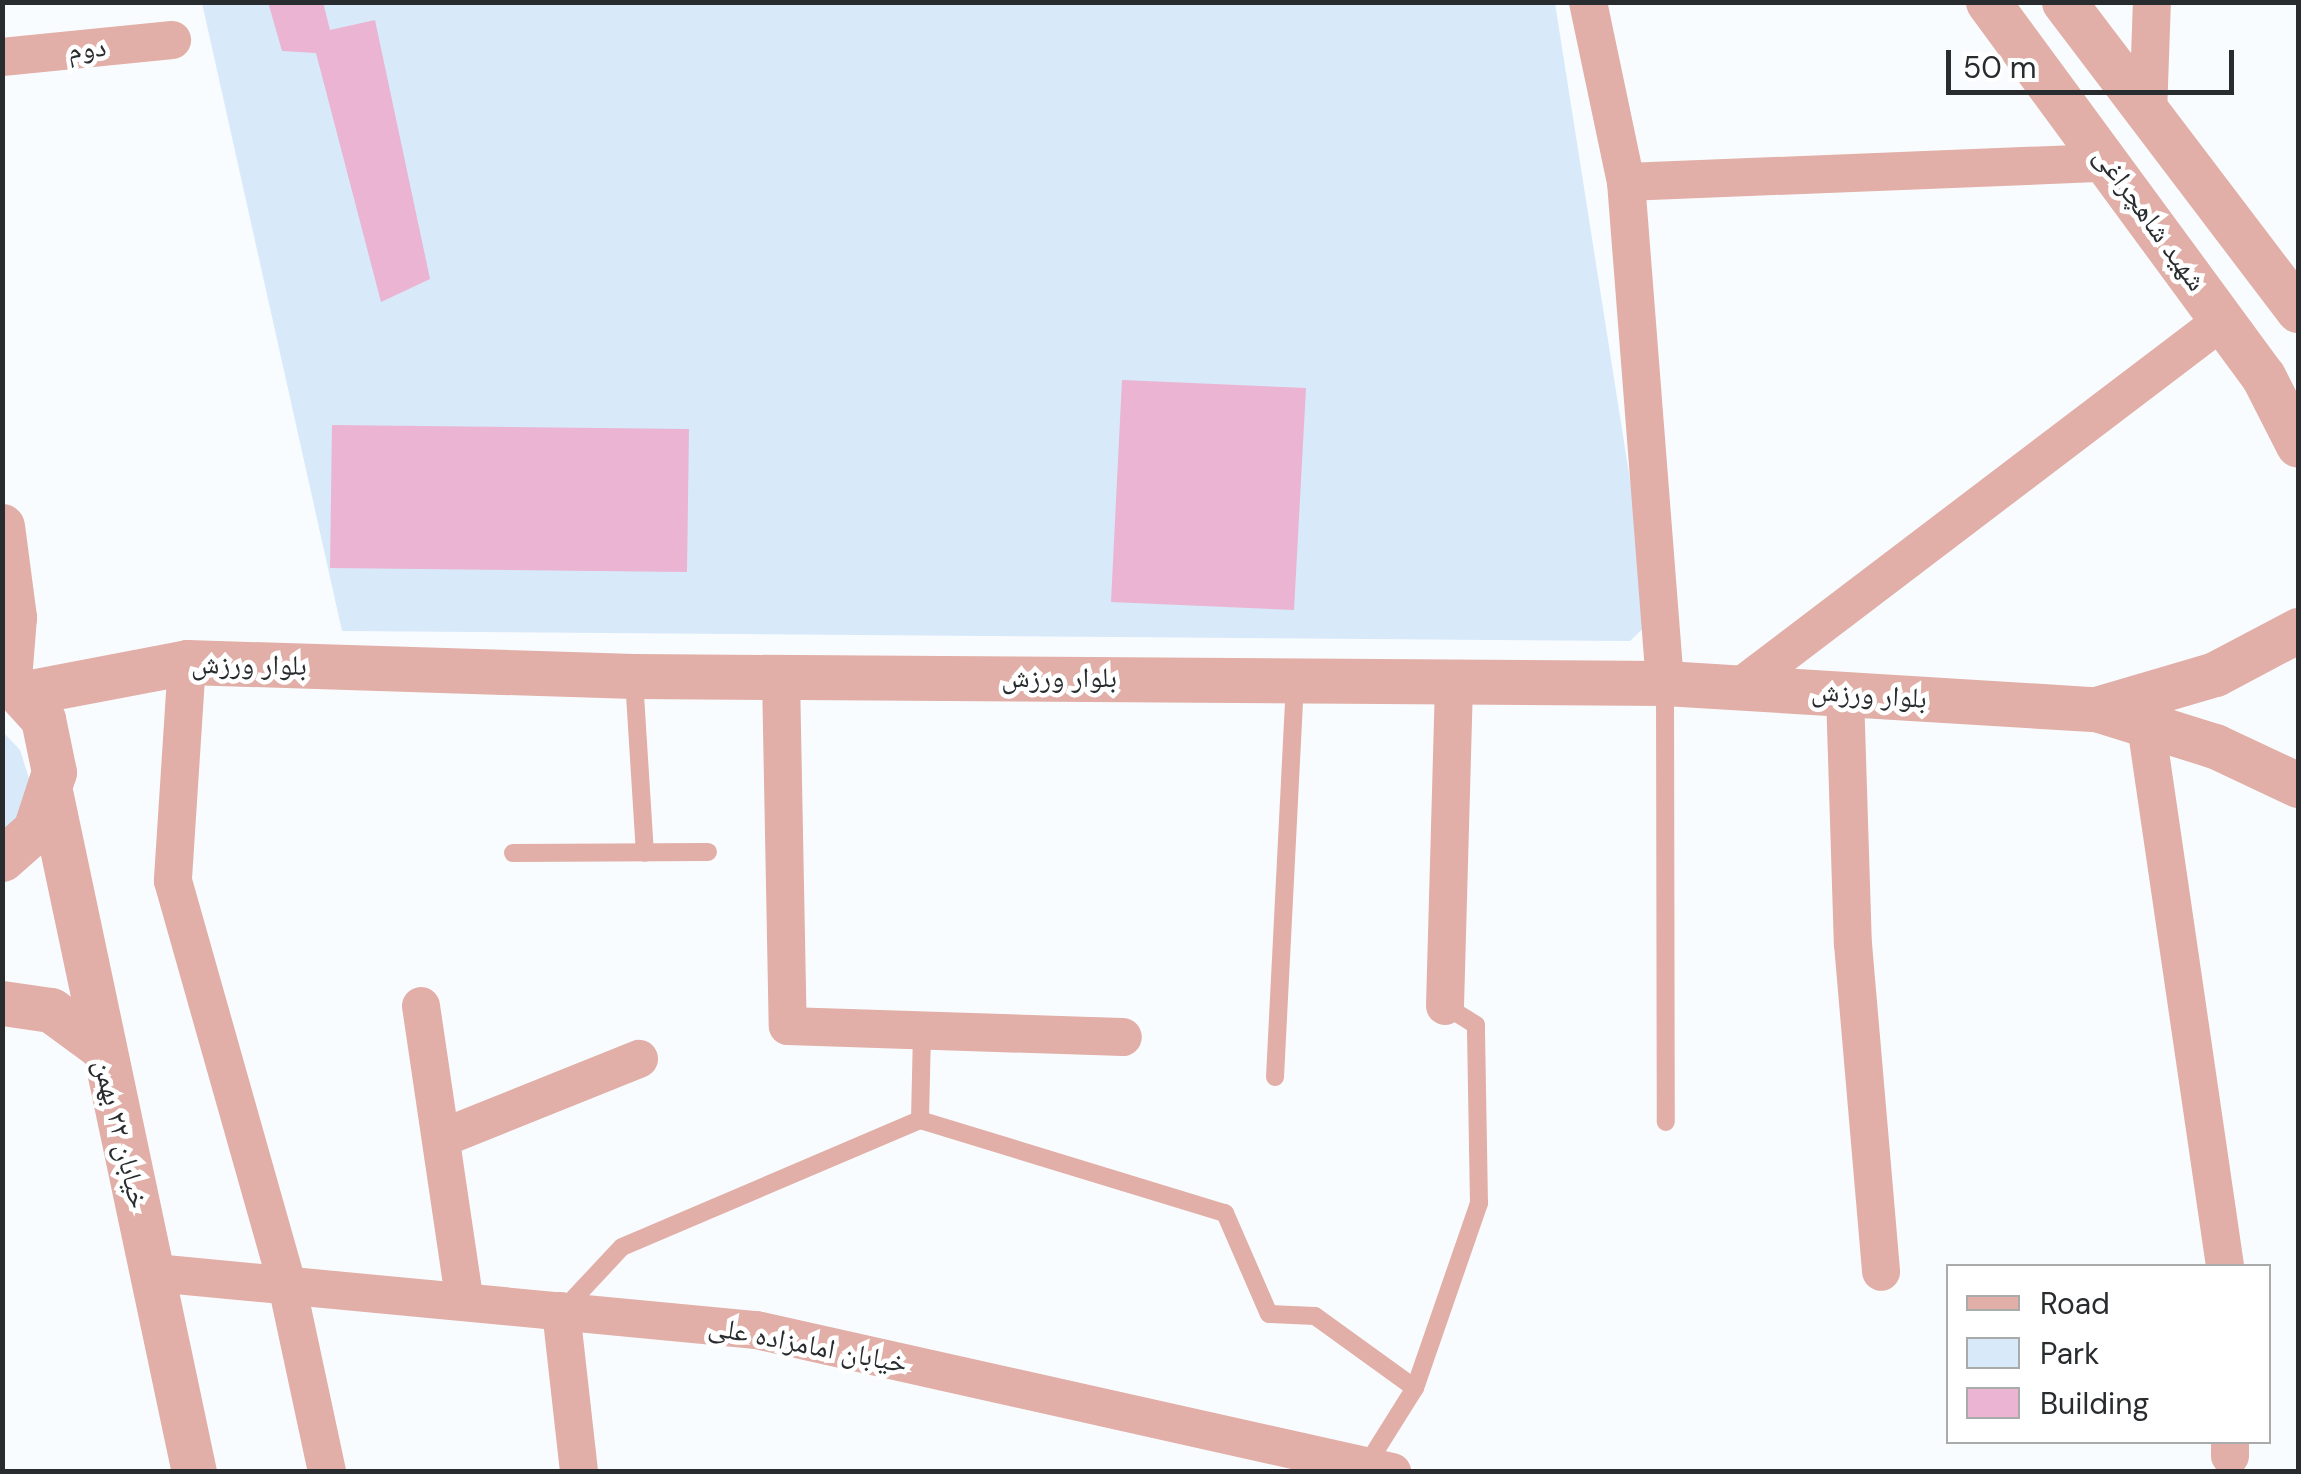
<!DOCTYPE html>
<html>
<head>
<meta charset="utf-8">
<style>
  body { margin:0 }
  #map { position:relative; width:2301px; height:1474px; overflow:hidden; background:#f9fcff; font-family:"DM Sans","Noto Naskh Arabic",sans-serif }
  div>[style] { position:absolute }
  .green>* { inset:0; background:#d8e9fa }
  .building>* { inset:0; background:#eab4d2 }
  .service>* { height:18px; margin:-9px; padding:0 9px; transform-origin:9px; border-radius:9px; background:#e1afa7 }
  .minor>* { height:38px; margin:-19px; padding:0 19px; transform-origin:19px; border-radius:19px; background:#e1afa7 }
  .tertiary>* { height:45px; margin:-22.5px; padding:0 22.5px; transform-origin:22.5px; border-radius:22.5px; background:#e1afa7 }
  span { translate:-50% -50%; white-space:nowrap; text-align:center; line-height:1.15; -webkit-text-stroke:9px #fff; paint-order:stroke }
  .street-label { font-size:28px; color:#292c2e }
  .frame { position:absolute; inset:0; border:5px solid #292c2e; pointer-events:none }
  .legend { position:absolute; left:1946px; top:1264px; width:325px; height:180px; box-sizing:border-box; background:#fff; border:2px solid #a9abab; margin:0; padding:12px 18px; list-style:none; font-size:30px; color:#292c2e }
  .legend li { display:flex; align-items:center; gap:20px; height:50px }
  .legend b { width:50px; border:2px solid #a9abab }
  .scale { position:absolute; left:1946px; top:50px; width:288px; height:45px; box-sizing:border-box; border:5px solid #292c2e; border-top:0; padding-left:12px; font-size:30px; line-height:35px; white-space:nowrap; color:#292c2e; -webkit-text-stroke:8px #fff; paint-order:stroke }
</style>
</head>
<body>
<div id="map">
  <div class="green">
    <div style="clip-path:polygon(202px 3px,1555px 3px,1652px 620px,1630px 641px,342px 631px)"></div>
    <div style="clip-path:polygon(3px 732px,20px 750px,33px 791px,3px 846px)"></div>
  </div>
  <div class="building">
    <div style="clip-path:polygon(268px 2px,323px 2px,330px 30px,375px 20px,430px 279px,381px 302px,316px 53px,282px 51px)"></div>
    <div style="clip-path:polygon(1122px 380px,1306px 388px,1294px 610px,1111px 602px)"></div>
    <div style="clip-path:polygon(332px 425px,689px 429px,687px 572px,330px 568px)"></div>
  </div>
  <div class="service">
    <div style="left:634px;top:679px;width:174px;rotate:86.4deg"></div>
    <div style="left:1665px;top:683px;width:439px;rotate:89.9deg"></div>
    <div style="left:513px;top:853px;width:195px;rotate:-0.3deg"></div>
    <div style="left:1275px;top:1077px;width:395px;rotate:-87.1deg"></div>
    <div style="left:920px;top:1120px;width:319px;rotate:17deg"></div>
    <div style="left:1225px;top:1213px;width:110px;rotate:66.5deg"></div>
    <div style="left:1269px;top:1314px;width:46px;rotate:2.5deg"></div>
    <div style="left:1315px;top:1316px;width:123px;rotate:35.8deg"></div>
    <div style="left:563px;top:1310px;width:86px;rotate:-46.9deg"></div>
    <div style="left:622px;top:1247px;width:324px;rotate:-23.1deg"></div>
    <div style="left:920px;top:1120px;width:90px;rotate:-88.7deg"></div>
    <div style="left:1366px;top:1466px;width:92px;rotate:-57.9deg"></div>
    <div style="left:1415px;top:1388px;width:196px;rotate:-70.9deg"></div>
    <div style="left:1479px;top:1203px;width:178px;rotate:-91deg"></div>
    <div style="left:1476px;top:1025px;width:36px;rotate:-148deg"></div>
  </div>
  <div class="minor">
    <div style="left:1588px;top:2px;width:184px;rotate:78.1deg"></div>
    <div style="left:2px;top:57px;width:171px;rotate:-5.7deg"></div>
    <div style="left:2148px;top:114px;width:112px;rotate:-88deg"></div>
    <div style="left:187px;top:662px;width:219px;rotate:93.7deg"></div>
    <div style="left:173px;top:881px;width:420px;rotate:74.2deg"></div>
    <div style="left:287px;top:1285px;width:191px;rotate:77.9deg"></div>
    <div style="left:781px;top:677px;width:349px;rotate:88.9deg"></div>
    <div style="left:788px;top:1026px;width:335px;rotate:1.9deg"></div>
    <div style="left:1665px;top:683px;width:503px;rotate:-94.45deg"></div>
    <div style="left:1626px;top:182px;width:483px;rotate:-2.3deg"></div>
    <div style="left:1740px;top:687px;width:607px;rotate:-37.23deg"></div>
    <div style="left:1845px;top:694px;width:250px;rotate:88.2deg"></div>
    <div style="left:1853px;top:944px;width:329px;rotate:85.1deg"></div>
    <div style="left:2146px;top:725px;width:547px;rotate:81.69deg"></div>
    <div style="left:421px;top:1006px;width:293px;rotate:81.6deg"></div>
    <div style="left:1445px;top:1006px;width:326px;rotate:-88.4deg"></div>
    <div style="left:447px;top:1136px;width:207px;rotate:-21.9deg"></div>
    <div style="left:155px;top:1273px;width:604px;rotate:5.42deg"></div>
    <div style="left:756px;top:1330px;width:652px;rotate:12.59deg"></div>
    <div style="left:561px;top:1311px;width:162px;rotate:83.6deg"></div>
    <div style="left:2230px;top:1442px;width:14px;rotate:90deg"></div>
  </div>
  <div class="tertiary">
    <div style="left:1988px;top:2px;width:464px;rotate:53.7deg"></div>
    <div style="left:2263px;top:376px;width:77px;rotate:63.1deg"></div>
    <div style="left:2064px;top:2px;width:387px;rotate:52.8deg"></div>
    <div style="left:2px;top:526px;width:92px;rotate:82.5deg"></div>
    <div style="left:14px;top:617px;width:62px;rotate:94.6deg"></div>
    <div style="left:25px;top:693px;width:165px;rotate:-10.8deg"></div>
    <div style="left:187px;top:662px;width:447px;rotate:1.8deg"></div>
    <div style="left:634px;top:676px;width:1031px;rotate:0.39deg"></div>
    <div style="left:1665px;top:683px;width:432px;rotate:3.5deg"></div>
    <div style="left:2096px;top:709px;width:125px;rotate:17.3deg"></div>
    <div style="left:2215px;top:746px;width:92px;rotate:25.2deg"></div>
    <div style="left:2096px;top:709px;width:124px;rotate:-16.4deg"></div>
    <div style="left:2215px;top:674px;width:94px;rotate:-27.9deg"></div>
    <div style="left:51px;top:796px;width:691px;rotate:78.06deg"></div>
    <div style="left:2px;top:859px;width:44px;rotate:-41.3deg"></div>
    <div style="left:35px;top:830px;width:61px;rotate:-71.9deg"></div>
    <div style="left:54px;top:772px;width:54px;rotate:-101.7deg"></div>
    <div style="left:43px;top:719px;width:57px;rotate:-132.1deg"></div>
    <div style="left:2px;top:1003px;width:49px;rotate:8.1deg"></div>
    <div style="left:51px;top:1010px;width:61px;rotate:36.3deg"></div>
  </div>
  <div class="street-label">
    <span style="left:87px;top:49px;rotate:-6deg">دوم</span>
    <span style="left:2150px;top:219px;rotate:54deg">شهید شاهچراغی</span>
    <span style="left:249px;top:665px;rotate:1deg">بلوار ورزش</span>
    <span style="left:1059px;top:678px">بلوار ورزش</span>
    <span style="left:1869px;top:695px;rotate:4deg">بلوار ورزش</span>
    <span style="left:121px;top:1134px;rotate:76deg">خیابان ۲۲ بهمن</span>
    <span style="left:808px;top:1345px;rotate:11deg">خیابان امامزاده علی</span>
  </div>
  <div class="frame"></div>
  <ul class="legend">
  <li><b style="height:12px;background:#e1afa7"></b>Road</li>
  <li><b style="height:28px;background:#d8e9fa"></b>Park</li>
  <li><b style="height:28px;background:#eab4d2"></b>Building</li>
  </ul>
  <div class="scale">50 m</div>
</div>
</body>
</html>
